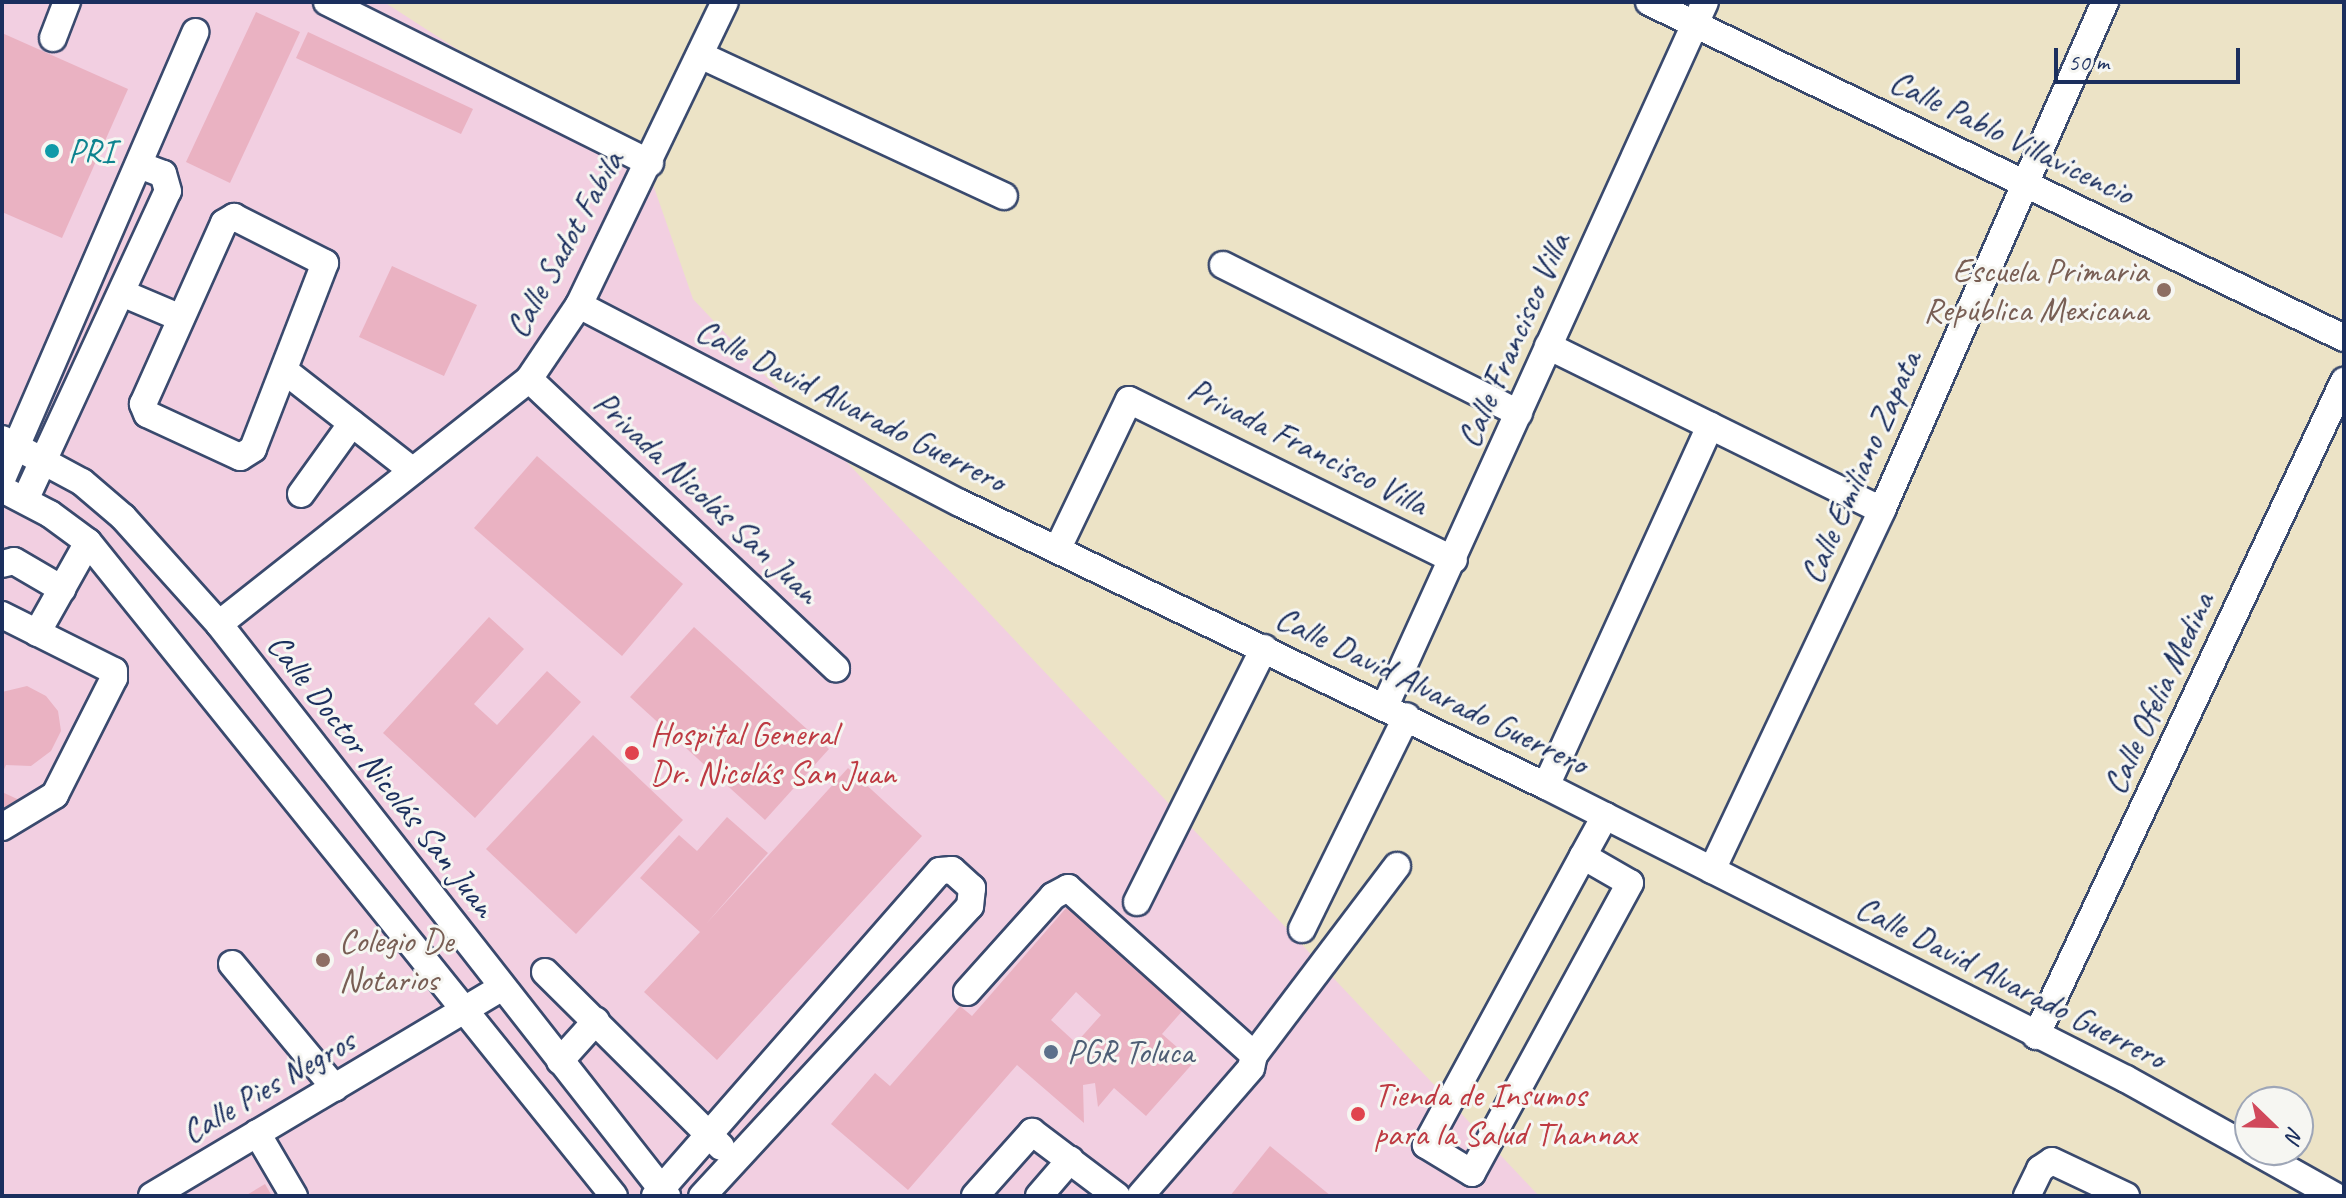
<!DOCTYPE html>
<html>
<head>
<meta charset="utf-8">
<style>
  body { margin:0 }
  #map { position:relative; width:2346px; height:1198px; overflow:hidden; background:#ece3c6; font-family:Caveat,sans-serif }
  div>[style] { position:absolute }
  .built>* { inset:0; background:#f2cfe1 }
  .building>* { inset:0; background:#eab2c2 }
  .roads { filter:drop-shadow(2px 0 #3a4a6e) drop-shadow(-2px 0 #3a4a6e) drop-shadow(0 2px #3a4a6e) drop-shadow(0 -2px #3a4a6e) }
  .minor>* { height:26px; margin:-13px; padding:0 13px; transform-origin:13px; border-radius:13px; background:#fff }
  .dots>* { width:22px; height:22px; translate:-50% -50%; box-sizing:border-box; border:4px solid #f6f6f2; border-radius:50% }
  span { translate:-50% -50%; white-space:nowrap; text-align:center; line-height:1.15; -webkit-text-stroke:6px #f6f6f2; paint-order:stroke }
  .street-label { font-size:34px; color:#1b2f5e }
  .culture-label { font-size:34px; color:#0d838f }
  .left { translate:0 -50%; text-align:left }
  .education-label { font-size:34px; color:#785e54 }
  .right { translate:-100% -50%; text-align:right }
  .health-label { font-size:34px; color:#be3a42 }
  .service-label { font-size:34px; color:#4e5e75 }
  .frame { position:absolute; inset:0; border:4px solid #1b2f5e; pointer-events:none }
  .north { position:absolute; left:2234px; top:1086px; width:80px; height:80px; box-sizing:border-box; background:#f6f6f2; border:2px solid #9ea6b7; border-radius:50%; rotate:113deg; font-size:22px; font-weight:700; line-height:32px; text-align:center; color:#1b2f5e }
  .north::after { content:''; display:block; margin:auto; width:28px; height:36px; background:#d1495b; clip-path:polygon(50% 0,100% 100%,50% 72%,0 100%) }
  .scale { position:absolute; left:2054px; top:48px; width:186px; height:36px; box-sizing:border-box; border:4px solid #1b2f5e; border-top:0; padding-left:10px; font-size:24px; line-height:28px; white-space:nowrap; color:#1b2f5e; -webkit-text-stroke:6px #f6f6f2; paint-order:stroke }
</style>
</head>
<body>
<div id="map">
  <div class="built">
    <div style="clip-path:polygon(2px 2px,384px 2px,649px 173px,693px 299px,1539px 1196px,2px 1196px)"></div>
  </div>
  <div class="building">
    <div style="clip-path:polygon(256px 12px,300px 32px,230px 183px,186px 162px)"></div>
    <div style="clip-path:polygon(308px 32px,473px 109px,461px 134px,296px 58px)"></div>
    <div style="clip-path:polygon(2px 33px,128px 89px,62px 238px,2px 212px)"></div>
    <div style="clip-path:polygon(392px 266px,477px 305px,444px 376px,359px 337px)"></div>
    <div style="clip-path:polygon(537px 456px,683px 584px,622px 656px,474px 528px)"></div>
    <div style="clip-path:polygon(489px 617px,524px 649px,474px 704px,497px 725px,547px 671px,581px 702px,475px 818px,383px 733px)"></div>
    <div style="clip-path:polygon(694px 627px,829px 749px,765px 820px,630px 697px)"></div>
    <div style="clip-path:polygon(27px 686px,46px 696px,58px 711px,61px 731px,51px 751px,31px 766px,6px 765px,2px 774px,2px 692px)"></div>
    <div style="clip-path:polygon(593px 735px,683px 820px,576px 934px,486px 849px)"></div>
    <div style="clip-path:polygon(848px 768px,922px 836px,717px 1060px,644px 992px,700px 932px,640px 878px,679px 835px,697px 851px,727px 817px,768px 853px,706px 924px)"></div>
    <div style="clip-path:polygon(2px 792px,28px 804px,2px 811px)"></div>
    <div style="clip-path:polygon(evenodd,1067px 907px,1184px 1009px,1162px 1034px,1194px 1062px,1146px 1116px,1114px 1088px,1098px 1107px,1095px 1083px,1083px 1085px,1084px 1123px,1017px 1065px,908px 1190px,831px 1124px,875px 1073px,890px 1086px,960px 1006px,972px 1016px,1067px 907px,1076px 992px,1101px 1015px,1076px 1043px,1051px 1020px,1076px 992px)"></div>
    <div style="clip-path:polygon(1270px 1146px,1331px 1196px,1230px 1196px)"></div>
    <div style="clip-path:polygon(265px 1184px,272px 1196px,245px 1196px)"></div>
  </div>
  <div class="roads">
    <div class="minor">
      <div style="left:327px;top:2px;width:361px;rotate:26.5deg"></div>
      <div style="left:1649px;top:2px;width:772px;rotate:25.8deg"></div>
      <div style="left:53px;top:38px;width:39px;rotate:-69deg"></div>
      <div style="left:700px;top:55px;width:335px;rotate:24.9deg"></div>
      <div style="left:234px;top:217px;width:102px;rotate:26.8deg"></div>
      <div style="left:325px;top:263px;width:199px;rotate:111.2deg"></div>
      <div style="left:253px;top:449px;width:15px;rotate:148deg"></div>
      <div style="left:240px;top:457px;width:102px;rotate:-155.2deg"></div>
      <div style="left:147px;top:414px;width:11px;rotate:-112deg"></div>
      <div style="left:143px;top:404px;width:198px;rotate:-65.9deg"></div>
      <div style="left:224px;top:223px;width:12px;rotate:-31deg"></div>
      <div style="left:1223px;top:265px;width:331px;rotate:26.6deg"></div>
      <div style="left:122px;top:293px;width:64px;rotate:23deg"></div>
      <div style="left:579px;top:305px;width:429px;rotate:27.5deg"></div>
      <div style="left:960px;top:503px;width:651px;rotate:25.78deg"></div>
      <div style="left:1546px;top:786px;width:650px;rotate:26.8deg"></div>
      <div style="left:2126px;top:1079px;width:142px;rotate:29.1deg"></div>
      <div style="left:1548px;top:346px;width:372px;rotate:26.2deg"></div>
      <div style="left:285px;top:371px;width:162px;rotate:38deg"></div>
      <div style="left:529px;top:379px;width:422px;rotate:43.3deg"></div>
      <div style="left:2px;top:439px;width:91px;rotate:28.3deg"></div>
      <div style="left:82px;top:482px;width:54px;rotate:40.5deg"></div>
      <div style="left:123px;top:517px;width:144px;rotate:48.1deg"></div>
      <div style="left:219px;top:624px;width:727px;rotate:51.93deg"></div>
      <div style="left:2px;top:479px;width:487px;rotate:-66.6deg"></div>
      <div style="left:2px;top:489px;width:54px;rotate:27.5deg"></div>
      <div style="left:50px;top:514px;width:47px;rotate:36.4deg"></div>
      <div style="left:88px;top:542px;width:839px;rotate:51.19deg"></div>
      <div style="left:301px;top:494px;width:87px;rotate:-54.3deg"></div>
      <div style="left:25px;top:500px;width:340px;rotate:-65.2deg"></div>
      <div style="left:168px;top:191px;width:18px;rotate:-106deg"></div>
      <div style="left:163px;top:174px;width:25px;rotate:-159deg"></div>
      <div style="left:1058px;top:548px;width:164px;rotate:-64.4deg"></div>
      <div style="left:1129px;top:400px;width:362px;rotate:26.2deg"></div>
      <div style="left:2px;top:564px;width:12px;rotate:-14deg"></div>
      <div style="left:14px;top:561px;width:56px;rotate:30.3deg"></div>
      <div style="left:2px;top:615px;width:125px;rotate:26.6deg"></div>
      <div style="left:114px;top:671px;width:7px;rotate:90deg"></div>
      <div style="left:114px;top:678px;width:131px;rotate:116.8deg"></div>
      <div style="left:55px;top:795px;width:62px;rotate:148.9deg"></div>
      <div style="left:219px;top:624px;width:395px;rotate:-38.3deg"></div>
      <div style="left:529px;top:379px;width:89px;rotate:-56deg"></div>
      <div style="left:579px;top:305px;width:336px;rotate:-64.3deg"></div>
      <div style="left:37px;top:633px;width:104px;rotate:-60.7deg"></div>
      <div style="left:1385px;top:706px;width:773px;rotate:-65.56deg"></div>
      <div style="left:1546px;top:786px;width:396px;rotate:-65.5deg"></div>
      <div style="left:1583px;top:856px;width:54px;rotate:29.9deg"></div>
      <div style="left:1630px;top:883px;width:330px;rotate:118.6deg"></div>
      <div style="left:1472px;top:1173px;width:54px;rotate:-148.7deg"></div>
      <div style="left:1426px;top:1145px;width:329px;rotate:-61.5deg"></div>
      <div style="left:1583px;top:856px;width:46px;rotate:-61.2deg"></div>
      <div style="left:1712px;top:870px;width:398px;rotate:-64.7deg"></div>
      <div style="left:1882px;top:510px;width:555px;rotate:-66.3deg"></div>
      <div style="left:1137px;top:902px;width:284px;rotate:-63.4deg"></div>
      <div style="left:1302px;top:929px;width:237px;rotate:-63.8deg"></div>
      <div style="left:232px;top:964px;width:161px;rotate:50.3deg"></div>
      <div style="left:545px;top:972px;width:248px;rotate:44.8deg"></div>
      <div style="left:967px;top:992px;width:129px;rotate:-48.1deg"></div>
      <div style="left:1053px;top:896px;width:17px;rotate:-28deg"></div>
      <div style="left:1068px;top:888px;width:250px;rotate:41.9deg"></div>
      <div style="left:1254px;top:1055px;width:13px;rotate:103deg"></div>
      <div style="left:1251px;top:1068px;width:169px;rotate:130.9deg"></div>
      <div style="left:2036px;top:1036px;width:724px;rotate:-64.82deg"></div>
      <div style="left:1254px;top:1055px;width:237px;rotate:-52.9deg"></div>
      <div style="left:560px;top:1061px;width:54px;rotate:-48deg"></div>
      <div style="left:257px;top:1133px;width:73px;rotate:59.6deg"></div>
      <div style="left:2253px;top:1150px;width:94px;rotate:29.3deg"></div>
      <div style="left:152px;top:1196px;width:406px;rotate:-30.8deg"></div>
      <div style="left:655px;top:1196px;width:432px;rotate:-48.8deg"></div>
      <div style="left:940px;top:871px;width:12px;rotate:-5deg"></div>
      <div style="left:952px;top:870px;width:27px;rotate:42deg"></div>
      <div style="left:972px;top:888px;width:18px;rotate:96deg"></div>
      <div style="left:970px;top:906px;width:395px;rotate:132.7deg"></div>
      <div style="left:975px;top:1196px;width:86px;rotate:-48.3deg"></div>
      <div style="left:1032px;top:1132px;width:106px;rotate:37deg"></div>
      <div style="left:1039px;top:1196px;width:48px;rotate:-49.3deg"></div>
      <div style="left:2027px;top:1196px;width:30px;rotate:-64deg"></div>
      <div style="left:2040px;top:1169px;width:14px;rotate:-34deg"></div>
      <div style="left:2052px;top:1161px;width:82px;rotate:25.3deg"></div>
    </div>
  </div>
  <div class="dots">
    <div style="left:52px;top:151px;background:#0f9aa8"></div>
    <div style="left:2164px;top:290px;background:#8d6e63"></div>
    <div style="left:632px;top:753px;background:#e0444e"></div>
    <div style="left:323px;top:960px;background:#8d6e63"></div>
    <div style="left:1051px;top:1052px;background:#5c6f8a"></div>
    <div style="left:1358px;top:1114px;background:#e0444e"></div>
  </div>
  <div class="street-label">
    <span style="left:2012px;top:137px;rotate:26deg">Calle Pablo Villavicencio</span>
    <span style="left:564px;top:244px;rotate:-61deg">Calle Sadot Fabila</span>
    <span style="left:1513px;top:340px;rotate:-66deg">Calle Francisco Villa</span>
    <span style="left:851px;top:405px;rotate:27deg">Calle David Alvarado Guerrero</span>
    <span style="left:1308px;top:446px;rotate:27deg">Privada Francisco Villa</span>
    <span style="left:1860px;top:467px;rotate:-66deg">Calle Emiliano Zapata</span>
    <span style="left:707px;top:497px;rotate:43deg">Privada Nicolás San Juan</span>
    <span style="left:1432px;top:690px;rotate:26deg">Calle David Alvarado Guerrero</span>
    <span style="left:2158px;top:693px;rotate:-65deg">Calle Ofelia Medina</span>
    <span style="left:382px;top:775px;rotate:52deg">Calle Doctor Nicolás San Juan</span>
    <span style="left:2011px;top:982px;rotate:27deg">Calle David Alvarado Guerrero</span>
    <span style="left:268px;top:1086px;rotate:-30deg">Calle Pies Negros</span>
  </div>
  <div class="culture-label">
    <span class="left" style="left:68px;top:151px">PRI</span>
  </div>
  <div class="education-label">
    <span class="right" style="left:2148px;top:290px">Escuela Primaria<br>República Mexicana</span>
    <span class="left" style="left:339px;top:960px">Colegio De<br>Notarios</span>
  </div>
  <div class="health-label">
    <span class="left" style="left:650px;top:753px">Hospital General<br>Dr. Nicolás San Juan</span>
    <span class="left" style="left:1374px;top:1114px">Tienda de Insumos<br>para la Salud Thannax</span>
  </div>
  <div class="service-label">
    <span class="left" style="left:1067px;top:1052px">PGR Toluca</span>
  </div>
  <div class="frame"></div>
  <div class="north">N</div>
  <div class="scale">50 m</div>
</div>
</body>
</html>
